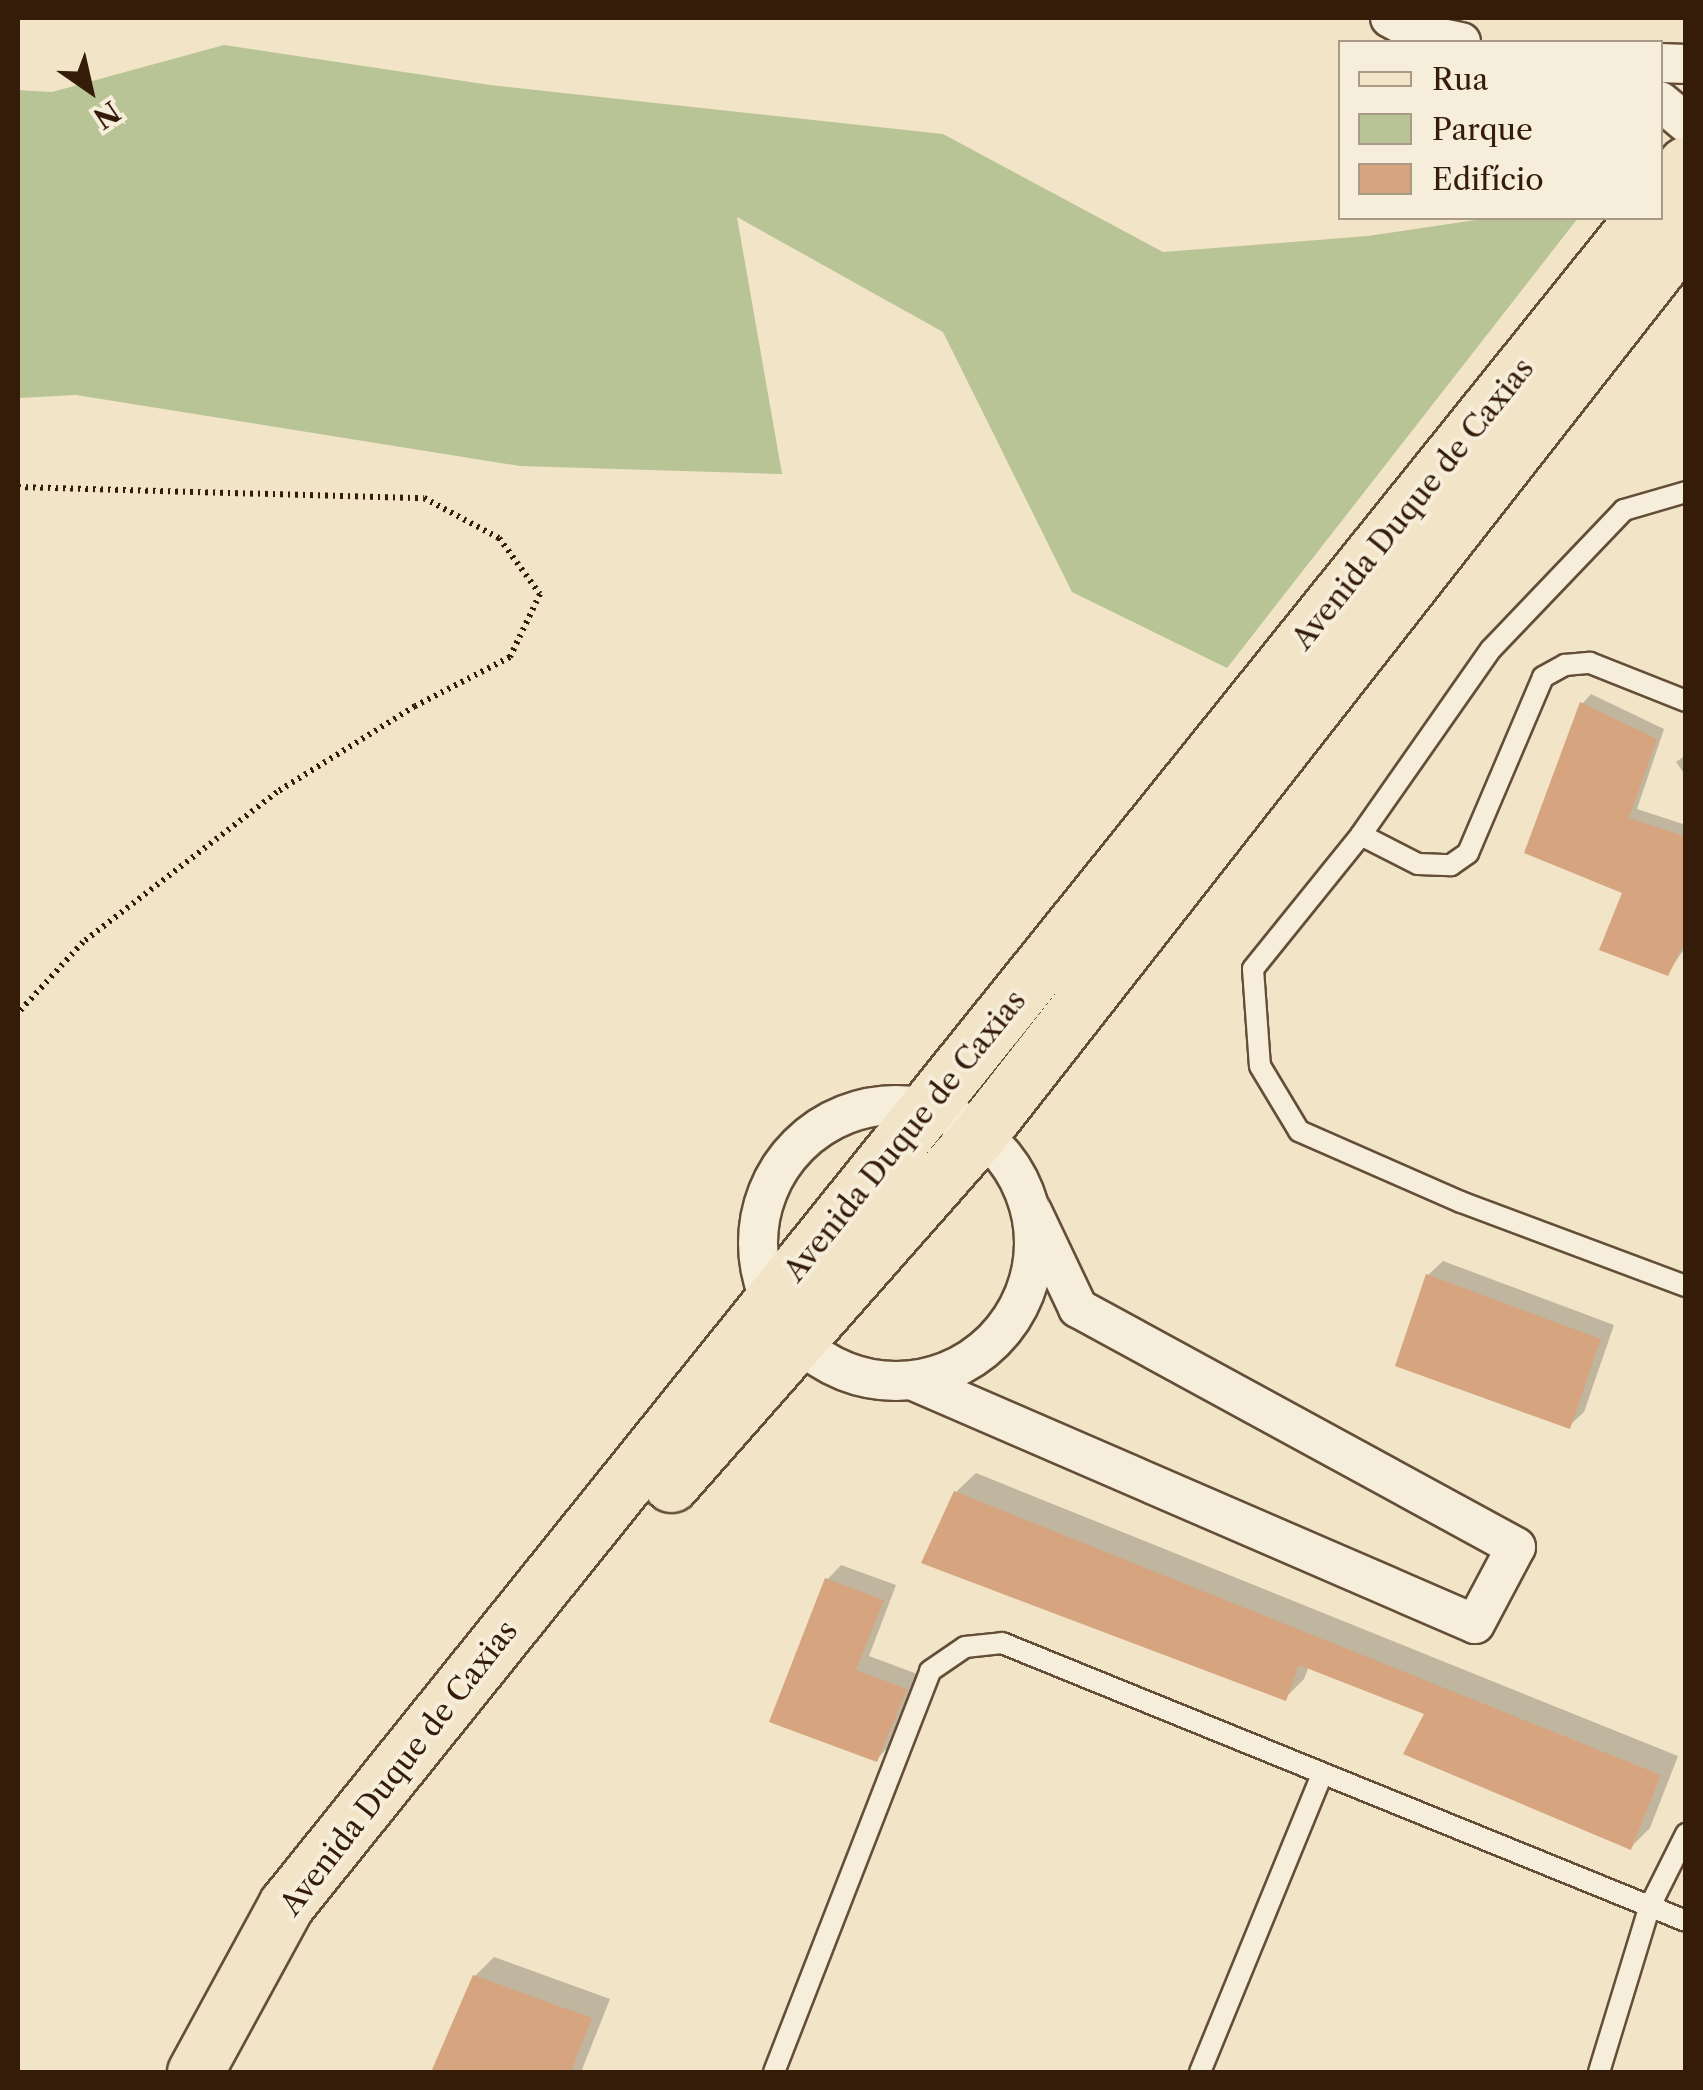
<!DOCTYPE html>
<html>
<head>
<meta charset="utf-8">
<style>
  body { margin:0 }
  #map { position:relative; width:1703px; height:2090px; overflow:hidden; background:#f1e4c7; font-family:"Libre Caslon Text",serif }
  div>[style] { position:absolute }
  .green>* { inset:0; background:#b9c496 }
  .shadow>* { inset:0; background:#0003 }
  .building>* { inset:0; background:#d6a47f }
  .path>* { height:6px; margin-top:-3px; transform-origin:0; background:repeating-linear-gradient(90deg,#351c09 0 2.5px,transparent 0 7.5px) }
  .roads { filter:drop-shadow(2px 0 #644e38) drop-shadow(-2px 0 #644e38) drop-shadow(0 2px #644e38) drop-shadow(0 -2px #644e38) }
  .lane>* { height:20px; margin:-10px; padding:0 10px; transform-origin:10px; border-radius:10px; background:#f6eddb }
  .street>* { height:38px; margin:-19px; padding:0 19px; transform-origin:19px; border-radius:19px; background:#f6eddb }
  .street>.ring { margin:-19px; padding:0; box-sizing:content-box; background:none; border:38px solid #f6eddb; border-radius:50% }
  .primary>* { height:55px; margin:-27.5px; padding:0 27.5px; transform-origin:27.5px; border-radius:27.5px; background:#f1e4c7 }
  span { translate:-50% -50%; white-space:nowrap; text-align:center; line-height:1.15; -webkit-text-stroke:8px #f6eddb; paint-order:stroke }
  .street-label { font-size:30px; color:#351c09 }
  .frame { position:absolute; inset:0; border:20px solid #351c09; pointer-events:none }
  .legend { position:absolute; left:1338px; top:40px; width:325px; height:180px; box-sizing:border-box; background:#f6eddb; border:2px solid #a99987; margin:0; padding:12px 18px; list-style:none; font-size:30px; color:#351c09 }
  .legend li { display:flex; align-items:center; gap:20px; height:50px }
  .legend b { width:50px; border:2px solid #a99987 }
  .north { position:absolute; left:40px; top:40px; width:100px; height:100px; -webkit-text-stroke:8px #f6eddb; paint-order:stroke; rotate:146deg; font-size:28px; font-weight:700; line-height:40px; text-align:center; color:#351c09 }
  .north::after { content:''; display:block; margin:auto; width:35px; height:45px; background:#351c09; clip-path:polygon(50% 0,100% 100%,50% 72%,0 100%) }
</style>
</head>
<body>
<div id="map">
  <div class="green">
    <div style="clip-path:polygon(224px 45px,490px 85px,943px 134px,1163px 252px,1368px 236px,1489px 218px,1578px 218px,1227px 668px,1072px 592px,943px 332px,737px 217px,782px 474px,520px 466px,76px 395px,18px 398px,18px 90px,52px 92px)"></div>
  </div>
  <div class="shadow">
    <div style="clip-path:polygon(1591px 694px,1664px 729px,1637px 809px,1686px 825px,1686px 946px,1668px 973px,1625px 891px,1582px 704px)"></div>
    <div style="clip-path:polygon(1686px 755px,1686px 776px,1676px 762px)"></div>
    <div style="clip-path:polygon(1443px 1261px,1614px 1325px,1584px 1412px,1569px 1426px,1428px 1275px)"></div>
    <div style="clip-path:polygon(976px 1473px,1678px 1756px,1650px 1828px,1631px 1847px,1427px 1712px,1309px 1666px,1304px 1679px,1285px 1698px,956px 1492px)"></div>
    <div style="clip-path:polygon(841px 1565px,896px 1585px,869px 1656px,920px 1675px,891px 1744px,877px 1759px,827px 1580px)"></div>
    <div style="clip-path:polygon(494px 1957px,610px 1999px,581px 2072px,434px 2072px,475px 1976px)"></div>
  </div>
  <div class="building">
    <div style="clip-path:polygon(1580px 702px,1657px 739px,1629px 818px,1686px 837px,1686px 939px,1668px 976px,1599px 950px,1622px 893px,1524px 853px)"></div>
    <div style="clip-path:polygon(1426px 1274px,1601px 1339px,1570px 1429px,1395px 1366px)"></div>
    <div style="clip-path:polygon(954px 1491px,1661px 1775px,1631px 1850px,1403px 1754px,1424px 1714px,1299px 1665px,1286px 1701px,921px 1563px)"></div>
    <div style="clip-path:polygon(825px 1578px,884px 1600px,856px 1670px,907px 1689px,877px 1762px,769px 1722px)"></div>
    <div style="clip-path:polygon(473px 1975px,592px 2018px,571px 2072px,431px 2072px)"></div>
  </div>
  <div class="path">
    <div style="left:18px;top:487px;width:406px;rotate:1.6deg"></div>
    <div style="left:424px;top:498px;width:85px;rotate:28.1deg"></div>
    <div style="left:499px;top:538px;width:69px;rotate:53.8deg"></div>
    <div style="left:540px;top:594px;width:70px;rotate:115.5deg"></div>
    <div style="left:510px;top:657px;width:107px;rotate:152.7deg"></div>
    <div style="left:415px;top:706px;width:163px;rotate:148.1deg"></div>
    <div style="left:277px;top:792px;width:245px;rotate:142.3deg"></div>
    <div style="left:83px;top:942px;width:96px;rotate:132.5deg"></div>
  </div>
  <div class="roads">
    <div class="lane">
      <div style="left:1686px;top:492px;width:65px;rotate:163.8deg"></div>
      <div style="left:1624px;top:510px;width:192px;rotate:133.7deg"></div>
      <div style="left:1491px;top:649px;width:227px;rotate:125deg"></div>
      <div style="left:1361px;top:835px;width:64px;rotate:27deg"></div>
      <div style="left:1418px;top:864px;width:33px;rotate:2deg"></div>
      <div style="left:1451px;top:865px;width:21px;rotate:-35deg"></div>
      <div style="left:1468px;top:853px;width:191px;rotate:-66.9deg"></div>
      <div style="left:1543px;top:677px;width:25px;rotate:-29deg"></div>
      <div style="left:1565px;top:665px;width:25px;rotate:-5deg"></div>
      <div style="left:1590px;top:663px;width:103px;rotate:21.6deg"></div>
      <div style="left:1361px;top:835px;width:172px;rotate:128.9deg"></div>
      <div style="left:1253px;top:969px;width:97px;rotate:85.9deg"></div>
      <div style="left:1260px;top:1066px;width:76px;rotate:59deg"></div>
      <div style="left:1299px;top:1131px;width:177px;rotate:23.7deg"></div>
      <div style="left:1461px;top:1202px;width:240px;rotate:20.5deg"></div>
      <div style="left:774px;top:2072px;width:430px;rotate:-68.7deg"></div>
      <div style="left:930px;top:1671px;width:42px;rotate:-34.4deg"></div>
      <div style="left:965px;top:1647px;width:37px;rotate:-6deg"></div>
      <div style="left:1002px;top:1643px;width:738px;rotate:22.12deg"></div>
      <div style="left:1200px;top:2072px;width:322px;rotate:-67.7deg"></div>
      <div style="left:1599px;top:2072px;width:171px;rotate:-73deg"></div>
      <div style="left:1649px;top:1908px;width:83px;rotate:-63.4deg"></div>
    </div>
    <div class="street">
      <div style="left:1390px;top:18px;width:32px;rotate:28deg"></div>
      <div style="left:1418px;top:33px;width:44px;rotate:11.8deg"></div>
      <div style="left:1660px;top:63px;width:26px;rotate:2deg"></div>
      <div style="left:1660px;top:101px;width:34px;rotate:40deg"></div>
      <div class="ring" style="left:758px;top:1105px;width:238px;height:238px"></div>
      <div style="left:914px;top:1381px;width:611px;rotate:23.42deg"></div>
      <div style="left:1475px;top:1624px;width:87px;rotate:-62deg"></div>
      <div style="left:1516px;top:1547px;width:499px;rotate:-151.4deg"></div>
      <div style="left:1078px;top:1308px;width:107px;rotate:-115.4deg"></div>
    </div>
    <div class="primary">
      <div style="left:1660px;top:196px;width:41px;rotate:-50.9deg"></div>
      <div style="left:671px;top:1484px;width:469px;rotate:-48.6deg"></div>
      <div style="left:981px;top:1132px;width:1143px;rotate:-51.93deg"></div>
      <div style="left:195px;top:2072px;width:190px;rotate:-61.4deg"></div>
      <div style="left:286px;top:1905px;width:2165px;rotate:-51.19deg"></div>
    </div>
  </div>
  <div class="street-label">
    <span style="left:1413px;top:504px;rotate:-51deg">Avenida Duque de Caxias</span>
    <span style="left:905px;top:1136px;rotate:-51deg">Avenida Duque de Caxias</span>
    <span style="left:399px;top:1768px;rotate:-52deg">Avenida Duque de Caxias</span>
  </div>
  <div class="frame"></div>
  <ul class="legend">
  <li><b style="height:12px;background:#f1e4c7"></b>Rua</li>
  <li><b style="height:28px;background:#b9c496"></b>Parque</li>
  <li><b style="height:28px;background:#d6a47f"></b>Edifício</li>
  </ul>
  <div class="north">N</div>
</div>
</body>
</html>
